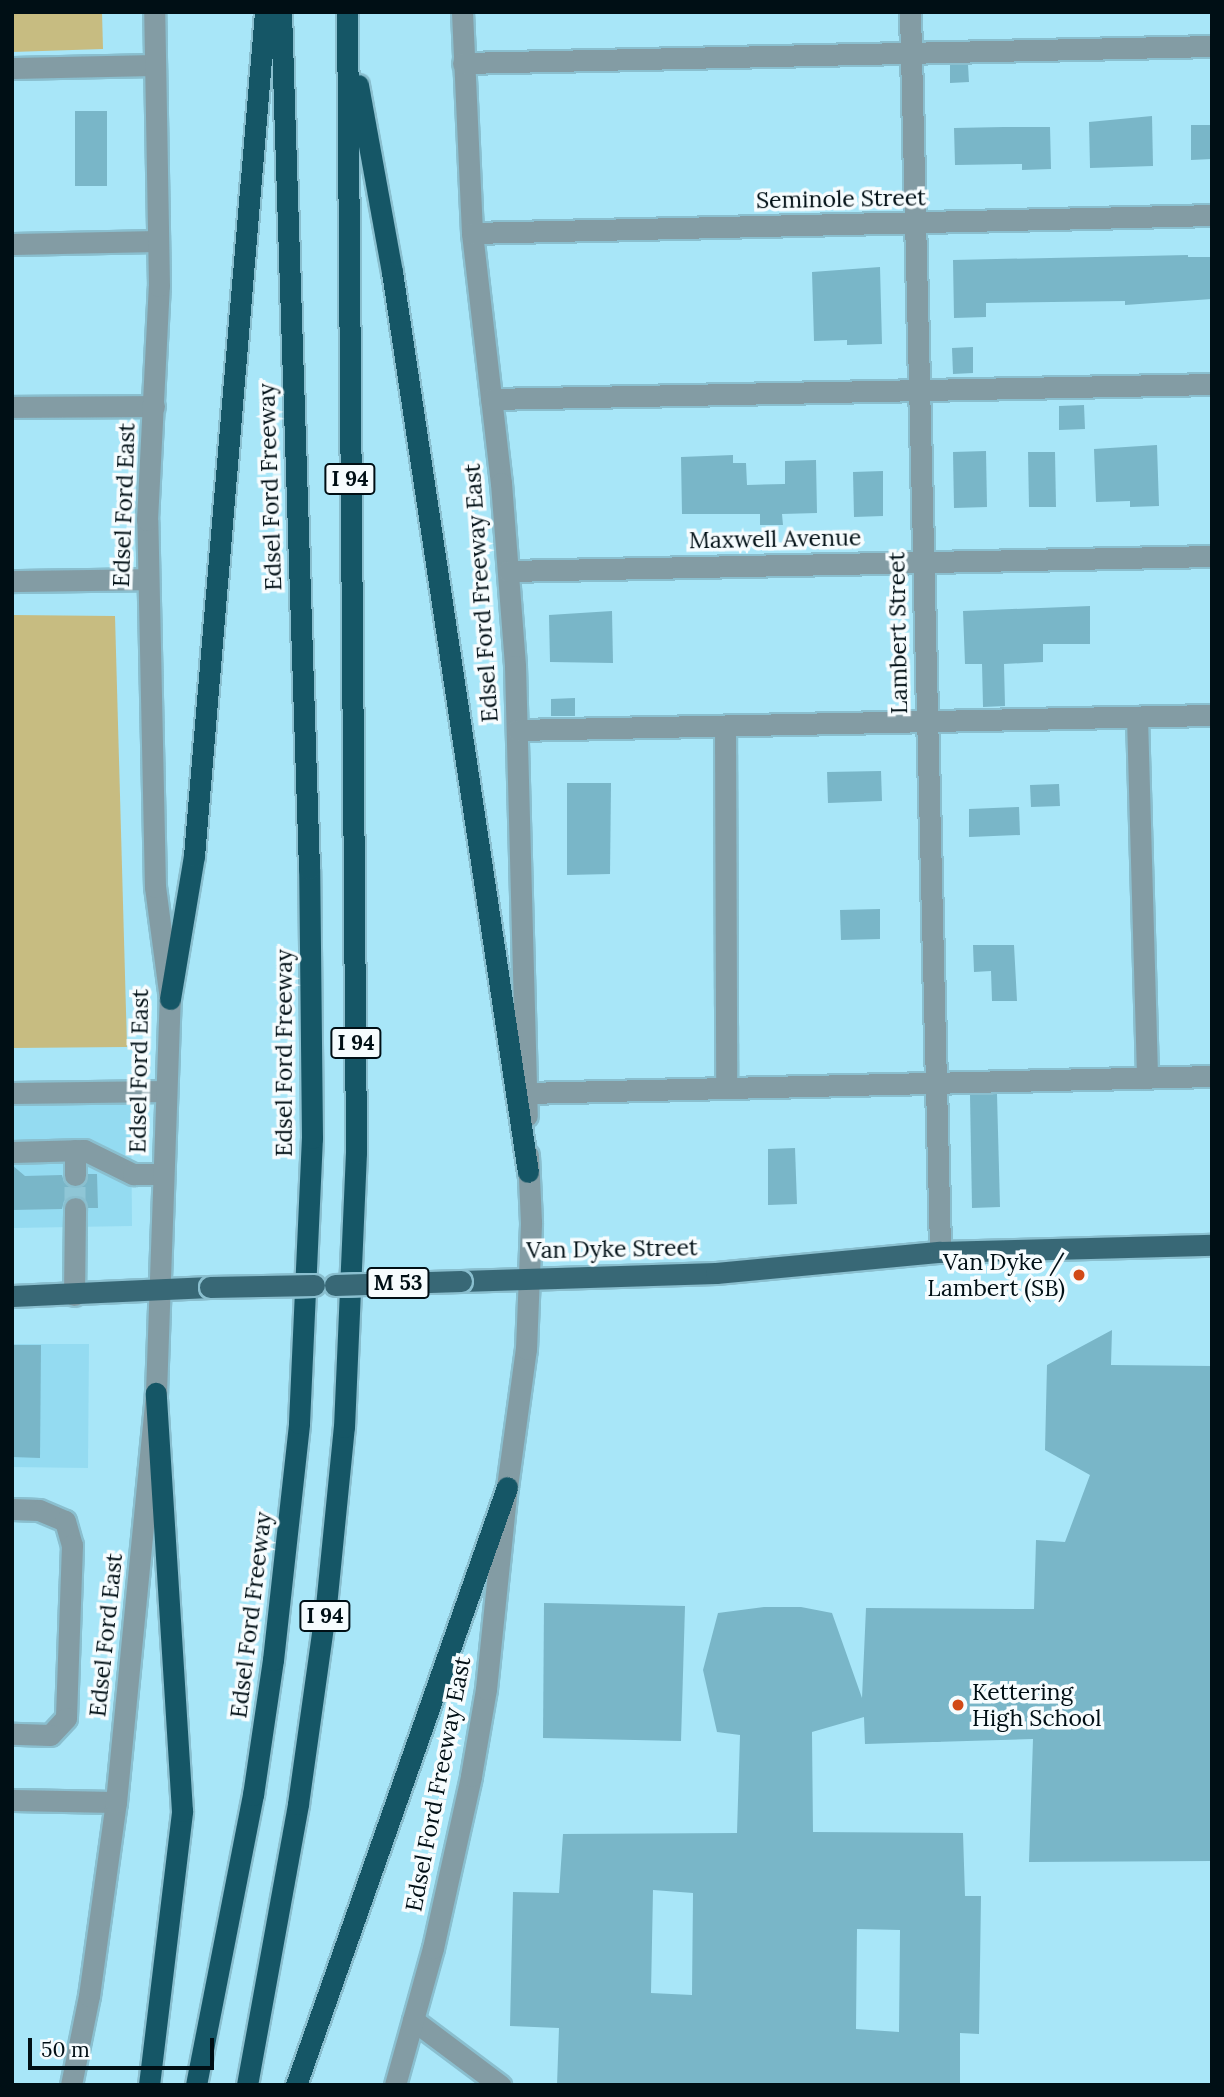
<!DOCTYPE html>
<html>
<head>
<meta charset="utf-8">
<style>
  body { margin:0 }
  #map { position:relative; width:1224px; height:2097px; overflow:hidden; background:#a8e6f8; font-family:Lora,serif }
  div>[style] { position:absolute }
  .built>* { inset:0; background:#94dbf1 }
  .green>* { inset:0; background:#c7bc81 }
  .building>* { inset:0; background:#79b6c8 }
  .minor-tunnel>* { height:21px; margin-top:-10.5px; transform-origin:0; background:repeating-linear-gradient(90deg,#8fc6d6 0 21px,transparent 0 31px) }
  .roads { filter:drop-shadow(2px 0 #8abfcf) drop-shadow(-2px 0 #8abfcf) drop-shadow(0 2px #8abfcf) drop-shadow(0 -2px #8abfcf) }
  .minor>* { height:21px; margin:-10.5px; padding:0 10.5px; transform-origin:10.5px; border-radius:10.5px; background:#839ca4 }
  .major>* { height:21px; margin:-10.5px; padding:0 10.5px; transform-origin:10.5px; border-radius:10.5px; background:#386876 }
  .highway>* { height:21px; margin:-10.5px; padding:0 10.5px; transform-origin:10.5px; border-radius:10.5px; background:#155666 }
  .bridges { filter:drop-shadow(2px 0 #8abfcf) drop-shadow(-2px 0 #8abfcf) drop-shadow(0 2px #8abfcf) drop-shadow(0 -2px #8abfcf) }
  .major-bridge>* { height:21px; margin:-10.5px; padding:0 10.5px; transform-origin:10.5px; border-radius:10.5px; background:#386876 }
  .dots>* { width:19px; height:19px; translate:-50% -50%; box-sizing:border-box; border:4px solid #f6fcfe; border-radius:50% }
  span { translate:-50% -50%; white-space:nowrap; text-align:center; line-height:1.15; -webkit-text-stroke:7px #f6fcfe; paint-order:stroke }
  .shield-label span { padding:2px 5px; background:#f6fcfe; border:2px solid; border-radius:5px; -webkit-text-stroke-width:0 }
  .shield-label { font-size:21px; color:#000f15; font-weight:700 }
  .street-label { font-size:23px; color:#000f15 }
  .poi-label { font-size:23px; color:#000f15 }
  .right { translate:-100% -50%; text-align:right }
  .left { translate:0 -50%; text-align:left }
  .frame { position:absolute; inset:0; border:14px solid #000f15; pointer-events:none }
  .scale { position:absolute; left:28px; top:2038px; width:186px; height:32px; box-sizing:border-box; border:4px solid #000f15; border-top:0; padding-left:9px; font-size:21px; line-height:24px; white-space:nowrap; color:#000f15; -webkit-text-stroke:5px #f6fcfe; paint-order:stroke }
</style>
</head>
<body>
<div id="map">
  <div class="built">
    <div style="clip-path:polygon(131px 1100px,132px 1226px,12px 1228px,12px 1102px)"></div>
    <div style="clip-path:polygon(12px 1344px,89px 1344px,88px 1468px,12px 1467px)"></div>
  </div>
  <div class="green">
    <div style="clip-path:polygon(12px 12px,102px 12px,103px 49px,12px 52px)"></div>
    <div style="clip-path:polygon(12px 615px,115px 616px,127px 1047px,12px 1048px)"></div>
  </div>
  <div class="building">
    <div style="clip-path:polygon(950px 65px,968px 65px,969px 82px,950px 83px)"></div>
    <div style="clip-path:polygon(75px 111px,107px 111px,107px 186px,75px 186px)"></div>
    <div style="clip-path:polygon(1152px 116px,1153px 166px,1090px 168px,1089px 122px)"></div>
    <div style="clip-path:polygon(1191px 125px,1212px 125px,1212px 159px,1191px 160px)"></div>
    <div style="clip-path:polygon(1004px 127px,1050px 127px,1051px 169px,1022px 170px,1022px 164px,955px 165px,954px 128px)"></div>
    <div style="clip-path:polygon(1188px 255px,1188px 257px,1212px 257px,1212px 299px,1125px 305px,1125px 301px,986px 303px,986px 317px,954px 318px,953px 260px)"></div>
    <div style="clip-path:polygon(880px 267px,882px 344px,847px 345px,847px 340px,814px 341px,812px 272px)"></div>
    <div style="clip-path:polygon(973px 347px,973px 373px,953px 374px,952px 348px)"></div>
    <div style="clip-path:polygon(1084px 405px,1085px 429px,1059px 430px,1059px 406px)"></div>
    <div style="clip-path:polygon(1157px 445px,1159px 506px,1130px 507px,1130px 501px,1096px 502px,1094px 449px)"></div>
    <div style="clip-path:polygon(986px 451px,987px 507px,954px 508px,953px 452px)"></div>
    <div style="clip-path:polygon(1028px 452px,1055px 452px,1056px 507px,1029px 507px)"></div>
    <div style="clip-path:polygon(733px 455px,733px 463px,746px 463px,747px 485px,785px 484px,785px 461px,816px 460px,817px 513px,782px 514px,783px 525px,760px 525px,760px 514px,682px 514px,681px 457px)"></div>
    <div style="clip-path:polygon(883px 471px,883px 516px,854px 517px,853px 472px)"></div>
    <div style="clip-path:polygon(1090px 606px,1090px 644px,1043px 644px,1043px 662px,1004px 664px,1005px 706px,983px 707px,982px 664px,965px 664px,963px 611px)"></div>
    <div style="clip-path:polygon(612px 611px,613px 663px,550px 662px,549px 615px)"></div>
    <div style="clip-path:polygon(575px 698px,575px 716px,551px 716px,551px 699px)"></div>
    <div style="clip-path:polygon(881px 771px,882px 801px,828px 803px,827px 772px)"></div>
    <div style="clip-path:polygon(567px 783px,611px 783px,610px 874px,567px 875px)"></div>
    <div style="clip-path:polygon(1059px 784px,1060px 806px,1031px 807px,1030px 785px)"></div>
    <div style="clip-path:polygon(1019px 807px,1020px 835px,969px 837px,969px 809px)"></div>
    <div style="clip-path:polygon(880px 909px,880px 939px,841px 940px,840px 910px)"></div>
    <div style="clip-path:polygon(973px 945px,1014px 945px,1017px 1001px,992px 1001px,991px 971px,974px 972px)"></div>
    <div style="clip-path:polygon(997px 1094px,1000px 1207px,972px 1208px,970px 1095px)"></div>
    <div style="clip-path:polygon(795px 1148px,797px 1204px,768px 1205px,768px 1149px)"></div>
    <div style="clip-path:polygon(12px 1165px,25px 1176px,62px 1175px,64px 1182px,74px 1188px,82px 1186px,88px 1174px,97px 1174px,98px 1208px,88px 1208px,82px 1197px,74px 1195px,64px 1201px,62px 1209px,12px 1210px)"></div>
    <div style="clip-path:polygon(evenodd,1112px 1330px,1111px 1365px,1212px 1366px,1212px 1861px,1029px 1862px,1033px 1739px,865px 1744px,864px 1717px,812px 1732px,813px 1832px,963px 1833px,965px 1896px,981px 1896px,979px 2034px,960px 2033px,960px 2085px,557px 2085px,559px 2028px,510px 2026px,513px 1892px,559px 1893px,563px 1834px,737px 1833px,740px 1735px,717px 1732px,703px 1670px,718px 1613px,764px 1607px,801px 1607px,832px 1613px,862px 1698px,866px 1608px,1034px 1609px,1036px 1540px,1065px 1542px,1090px 1475px,1045px 1450px,1047px 1365px,1112px 1330px,653px 1890px,693px 1893px,692px 1995px,651px 1993px,653px 1890px,1112px 1330px,857px 1929px,900px 1930px,899px 2032px,856px 2029px,857px 1929px)"></div>
    <div style="clip-path:polygon(12px 1345px,41px 1345px,40px 1458px,12px 1457px)"></div>
    <div style="clip-path:polygon(544px 1603px,685px 1606px,681px 1741px,543px 1738px)"></div>
  </div>
  <div class="minor-tunnel">
    <div style="left:75px;top:1208px;width:33px;rotate:-90deg"></div>
  </div>
  <div class="roads">
    <div class="minor">
      <div style="left:462px;top:12px;width:221px;rotate:87.4deg"></div>
      <div style="left:472px;top:233px;width:252px;rotate:83.4deg"></div>
      <div style="left:501px;top:483px;width:184px;rotate:85.6deg"></div>
      <div style="left:515px;top:666px;width:450px;rotate:88.5deg"></div>
      <div style="left:910px;top:12px;width:1240px;rotate:88.61deg"></div>
      <div style="left:463px;top:63px;width:749px;rotate:-1.3deg"></div>
      <div style="left:12px;top:68px;width:143px;rotate:-1.2deg"></div>
      <div style="left:472px;top:233px;width:740px;rotate:-1.39deg"></div>
      <div style="left:12px;top:244px;width:146px;rotate:-1.2deg"></div>
      <div style="left:491px;top:399px;width:721px;rotate:-1.19deg"></div>
      <div style="left:12px;top:407px;width:142px;rotate:-0.4deg"></div>
      <div style="left:508px;top:571px;width:704px;rotate:-1.22deg"></div>
      <div style="left:12px;top:581px;width:136px;rotate:-0.8deg"></div>
      <div style="left:1137px;top:717px;width:361px;rotate:88.4deg"></div>
      <div style="left:725px;top:726px;width:362px;rotate:89.8deg"></div>
      <div style="left:517px;top:730px;width:695px;rotate:-1.24deg"></div>
      <div style="left:12px;top:1093px;width:154px;rotate:-0.7deg"></div>
      <div style="left:526px;top:1093px;width:686px;rotate:-1.42deg"></div>
      <div style="left:12px;top:1152px;width:72px;rotate:-1.6deg"></div>
      <div style="left:84px;top:1150px;width:55px;rotate:26.1deg"></div>
      <div style="left:133px;top:1174px;width:30px"></div>
      <div style="left:75px;top:1175px;width:25px;rotate:-90deg"></div>
      <div style="left:74px;top:1295px;width:87px;rotate:-89.3deg"></div>
      <div style="left:12px;top:1509px;width:27px;rotate:2deg"></div>
      <div style="left:39px;top:1510px;width:28px;rotate:23deg"></div>
      <div style="left:65px;top:1521px;width:25px;rotate:74deg"></div>
      <div style="left:72px;top:1545px;width:173px;rotate:92deg"></div>
      <div style="left:66px;top:1718px;width:23px;rotate:133deg"></div>
      <div style="left:50px;top:1735px;width:38px;rotate:-178deg"></div>
      <div style="left:12px;top:1800px;width:104px;rotate:1.1deg"></div>
      <div style="left:413px;top:2020px;width:109px;rotate:36.8deg"></div>
      <div style="left:71px;top:2085px;width:91px;rotate:-78.6deg"></div>
      <div style="left:89px;top:1996px;width:196px;rotate:-82.1deg"></div>
      <div style="left:116px;top:1802px;width:411px;rotate:-84.4deg"></div>
      <div style="left:156px;top:1393px;width:394px;rotate:-88deg"></div>
      <div style="left:170px;top:999px;width:113px;rotate:-97.6deg"></div>
      <div style="left:155px;top:887px;width:367px;rotate:-91.2deg"></div>
      <div style="left:147px;top:520px;width:234px;rotate:-87.1deg"></div>
      <div style="left:159px;top:286px;width:274px;rotate:-91deg"></div>
      <div style="left:395px;top:2085px;width:142px;rotate:-74.5deg"></div>
      <div style="left:433px;top:1948px;width:176px;rotate:-77.5deg"></div>
      <div style="left:471px;top:1776px;width:88px;rotate:-80.2deg"></div>
      <div style="left:486px;top:1689px;width:203px;rotate:-84.1deg"></div>
      <div style="left:507px;top:1487px;width:139px;rotate:-82.2deg"></div>
      <div style="left:526px;top:1349px;width:127px;rotate:-87.7deg"></div>
      <div style="left:531px;top:1222px;width:67px;rotate:-92.6deg"></div>
    </div>
    <div class="major">
      <div style="left:461px;top:1281px;width:255px;rotate:-1.8deg"></div>
      <div style="left:716px;top:1273px;width:225px;rotate:-5.4deg"></div>
      <div style="left:940px;top:1252px;width:272px;rotate:-1.5deg"></div>
      <div style="left:12px;top:1296px;width:198px;rotate:-2.6deg"></div>
    </div>
    <div class="highway">
      <div style="left:358px;top:85px;width:190px;rotate:79.7deg"></div>
      <div style="left:392px;top:272px;width:910px;rotate:81.41deg"></div>
      <div style="left:170px;top:999px;width:145px;rotate:-80.5deg"></div>
      <div style="left:194px;top:856px;width:847px;rotate:-85.19deg"></div>
      <div style="left:149px;top:2085px;width:276px;rotate:-83.1deg"></div>
      <div style="left:182px;top:1811px;width:419px;rotate:-93.6deg"></div>
      <div style="left:196px;top:2085px;width:296px;rotate:-78.9deg"></div>
      <div style="left:253px;top:1795px;width:136px;rotate:-81.6deg"></div>
      <div style="left:273px;top:1660px;width:238px;rotate:-83.7deg"></div>
      <div style="left:299px;top:1423px;width:285px;rotate:-87.4deg"></div>
      <div style="left:312px;top:1138px;width:269px;rotate:-90.6deg"></div>
      <div style="left:309px;top:869px;width:857px;rotate:-91.87deg"></div>
      <div style="left:247px;top:2085px;width:286px;rotate:-79.7deg"></div>
      <div style="left:298px;top:1804px;width:200px;rotate:-82deg"></div>
      <div style="left:326px;top:1606px;width:180px;rotate:-84.3deg"></div>
      <div style="left:344px;top:1427px;width:274px;rotate:-87.5deg"></div>
      <div style="left:356px;top:1153px;width:1141px;rotate:-90.45deg"></div>
      <div style="left:296px;top:2085px;width:634px;rotate:-70.56deg"></div>
    </div>
  </div>
  <div class="bridges">
    <div class="major-bridge">
      <div style="left:335px;top:1285px;width:126px;rotate:-1.8deg"></div>
      <div style="left:210px;top:1287px;width:104px;rotate:-1.1deg"></div>
    </div>
  </div>
  <div class="dots">
    <div style="left:1079px;top:1275px;background:#d14a17"></div>
    <div style="left:958px;top:1705px;background:#d14a17"></div>
  </div>
  <div class="shield-label">
    <span style="left:350px;top:479px">I 94</span>
    <span style="left:356px;top:1043px">I 94</span>
    <span style="left:398px;top:1283px">M 53</span>
    <span style="left:325px;top:1616px">I 94</span>
  </div>
  <div class="street-label">
    <span style="left:841px;top:199px;rotate:-1deg">Seminole Street</span>
    <span style="left:270px;top:487px;rotate:-92deg">Edsel Ford Freeway</span>
    <span style="left:124px;top:505px;rotate:-88deg">Edsel Ford East</span>
    <span style="left:775px;top:539px;rotate:-1deg">Maxwell Avenue</span>
    <span style="left:481px;top:593px;rotate:-94deg">Edsel Ford Freeway East</span>
    <span style="left:898px;top:633px;rotate:-91deg">Lambert Street</span>
    <span style="left:284px;top:1053px;rotate:-90deg">Edsel Ford Freeway</span>
    <span style="left:139px;top:1071px;rotate:-89deg">Edsel Ford East</span>
    <span style="left:612px;top:1249px;rotate:-1deg">Van Dyke Street</span>
    <span style="left:251px;top:1615px;rotate:-83deg">Edsel Ford Freeway</span>
    <span style="left:106px;top:1635px;rotate:-84deg">Edsel Ford East</span>
    <span style="left:438px;top:1784px;rotate:-79deg">Edsel Ford Freeway East</span>
  </div>
  <div class="poi-label">
    <span class="right" style="left:1065px;top:1275px">Van Dyke /<br>Lambert (SB)</span>
    <span class="left" style="left:972px;top:1705px">Kettering<br>High School</span>
  </div>
  <div class="frame"></div>
  <div class="scale">50 m</div>
</div>
</body>
</html>
